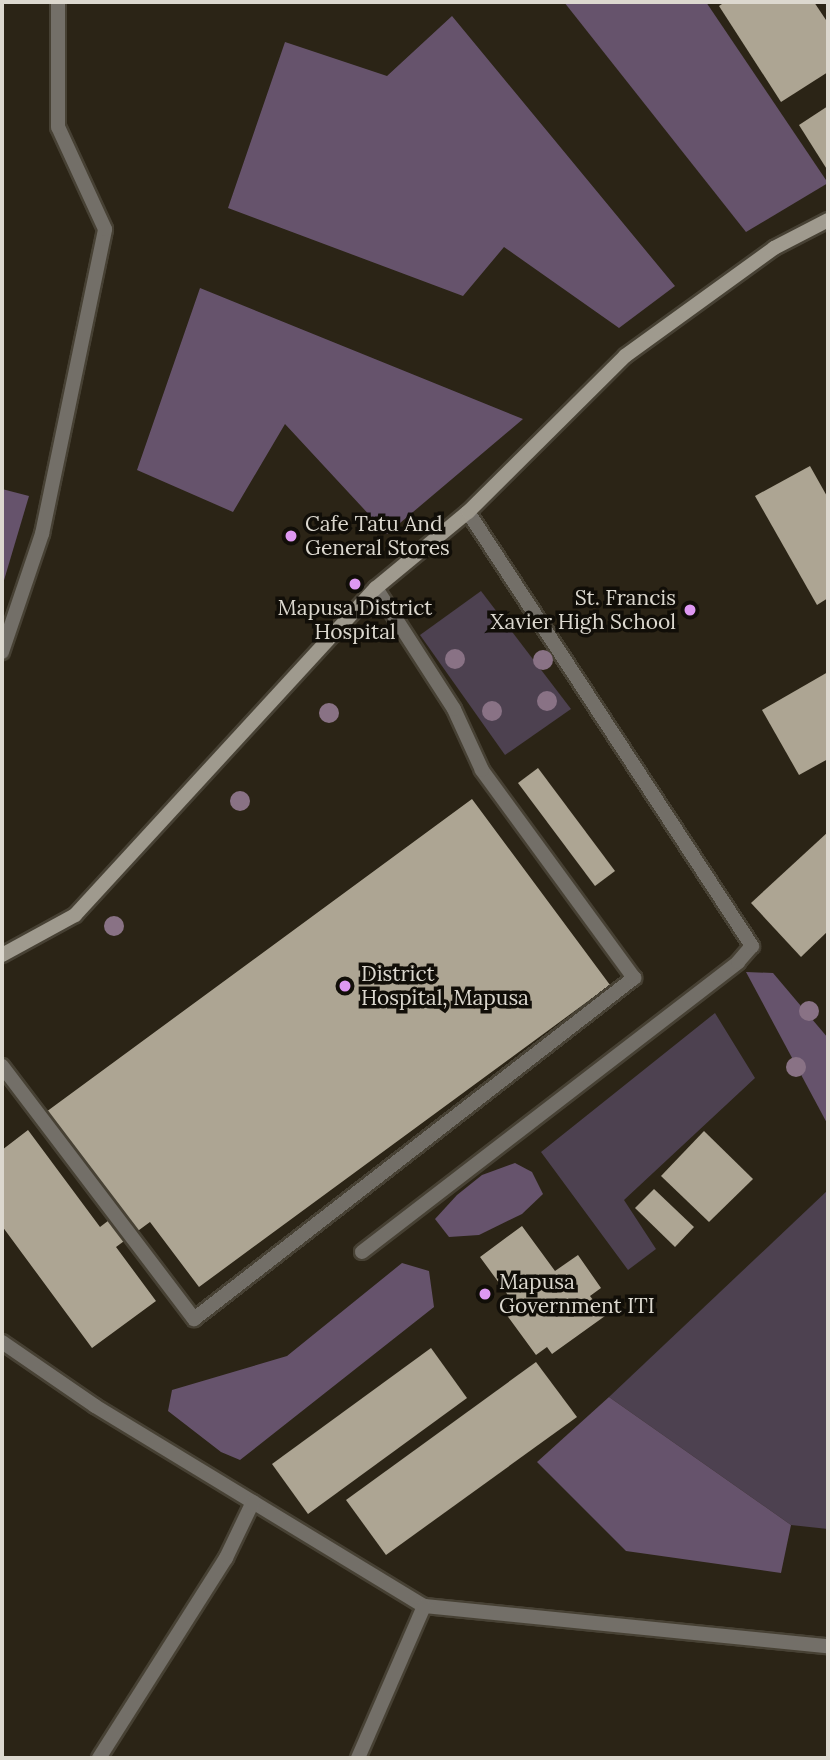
<!DOCTYPE html>
<html>
<head>
<meta charset="utf-8">
<style>
  body { margin:0 }
  #map { position:relative; width:830px; height:1760px; overflow:hidden; background:#2b2416; font-family:Lora,serif }
  div>[style] { position:absolute }
  .green>* { inset:0; background:#4d4150 }
  .forest>* { inset:0; background:#66536c }
  .building>* { inset:0; background:#ada593 }
  .roads { filter:drop-shadow(2px 0 #474134) drop-shadow(-2px 0 #474134) drop-shadow(0 2px #474134) drop-shadow(0 -2px #474134) }
  .lane>* { height:14px; margin:-7px; padding:0 7px; transform-origin:7px; border-radius:7px; background:#736f68 }
  .street>* { height:14px; margin:-7px; padding:0 7px; transform-origin:7px; border-radius:7px; background:#736f68 }
  .secondary>* { height:14px; margin:-7px; padding:0 7px; transform-origin:7px; border-radius:7px; background:#9f9a8e }
  .trees>* { width:20px; height:20px; margin:-10px; border-radius:50%; background:#897285 }
  .dots>* { width:19px; height:19px; translate:-50% -50%; box-sizing:border-box; border:4px solid #110e08; border-radius:50% }
  span { translate:-50% -50%; white-space:nowrap; text-align:center; line-height:1.15; -webkit-text-stroke:7px #110e08; paint-order:stroke }
  .poi-label { font-size:21px; color:#dcd8cf }
  .left { translate:0 -50%; text-align:left }
  .right { translate:-100% -50%; text-align:right }
  .frame { position:absolute; inset:0; border:4px solid #dcd8cf; pointer-events:none }
</style>
</head>
<body>
<div id="map">
  <div class="green">
    <div style="clip-path:polygon(481px 591px,571px 709px,505px 755px,420px 635px)"></div>
    <div style="clip-path:polygon(715px 1013px,755px 1078px,624px 1200px,656px 1249px,628px 1270px,541px 1152px)"></div>
    <div style="clip-path:polygon(828px 1190px,828px 1529px,791px 1525px,609px 1397px)"></div>
  </div>
  <div class="forest">
    <div style="clip-path:polygon(564px 2px,706px 2px,828px 183px,746px 232px)"></div>
    <div style="clip-path:polygon(452px 16px,675px 286px,619px 328px,504px 247px,463px 296px,228px 208px,285px 42px,387px 76px)"></div>
    <div style="clip-path:polygon(200px 288px,523px 419px,387px 534px,285px 424px,233px 512px,137px 470px)"></div>
    <div style="clip-path:polygon(2px 489px,29px 496px,2px 587px)"></div>
    <div style="clip-path:polygon(746px 972px,773px 973px,828px 1038px,828px 1125px)"></div>
    <div style="clip-path:polygon(515px 1163px,532px 1172px,543px 1194px,522px 1214px,479px 1235px,449px 1237px,435px 1219px,457px 1195px,482px 1175px)"></div>
    <div style="clip-path:polygon(402px 1263px,429px 1271px,434px 1307px,240px 1460px,221px 1452px,168px 1411px,172px 1390px,287px 1356px)"></div>
    <div style="clip-path:polygon(609px 1397px,791px 1525px,781px 1573px,626px 1551px,537px 1462px)"></div>
  </div>
  <div class="building">
    <div style="clip-path:polygon(725px 2px,814px 2px,828px 23px,828px 72px,781px 102px,719px 6px)"></div>
    <div style="clip-path:polygon(828px 106px,828px 171px,799px 125px)"></div>
    <div style="clip-path:polygon(810px 466px,828px 498px,828px 598px,817px 605px,755px 496px)"></div>
    <div style="clip-path:polygon(828px 672px,828px 759px,799px 775px,762px 710px)"></div>
    <div style="clip-path:polygon(538px 768px,615px 871px,595px 886px,518px 783px)"></div>
    <div style="clip-path:polygon(472px 799px,610px 985px,199px 1287px,150px 1222px,116px 1247px,156px 1301px,92px 1348px,2px 1226px,2px 1150px,28px 1130px,100px 1227px,121px 1211px,46px 1112px)"></div>
    <div style="clip-path:polygon(828px 832px,828px 931px,801px 957px,751px 903px)"></div>
    <div style="clip-path:polygon(704px 1131px,753px 1179px,709px 1222px,661px 1176px)"></div>
    <div style="clip-path:polygon(654px 1189px,694px 1227px,675px 1247px,635px 1208px)"></div>
    <div style="clip-path:polygon(522px 1226px,555px 1271px,578px 1255px,601px 1288px,590px 1296px,605px 1316px,552px 1354px,547px 1347px,536px 1355px,503px 1310px,513px 1302px,480px 1257px)"></div>
    <div style="clip-path:polygon(431px 1348px,467px 1398px,308px 1514px,272px 1464px)"></div>
    <div style="clip-path:polygon(536px 1362px,577px 1417px,386px 1555px,346px 1500px)"></div>
  </div>
  <div class="roads">
    <div class="lane">
      <div style="left:2px;top:1066px;width:318px;rotate:52.8deg"></div>
      <div style="left:194px;top:1319px;width:557px;rotate:-37.78deg"></div>
      <div style="left:634px;top:978px;width:258px;rotate:-126.2deg"></div>
      <div style="left:482px;top:770px;width:67px;rotate:-114.7deg"></div>
      <div style="left:454px;top:709px;width:144px;rotate:-122.8deg"></div>
      <div style="left:362px;top:1252px;width:475px;rotate:-37.6deg"></div>
      <div style="left:738px;top:962px;width:21px;rotate:-49deg"></div>
    </div>
    <div class="street">
      <div style="left:468px;top:512px;width:519px;rotate:56.8deg"></div>
      <div style="left:2px;top:652px;width:125px;rotate:-71.3deg"></div>
      <div style="left:42px;top:534px;width:311px;rotate:-78.3deg"></div>
      <div style="left:105px;top:229px;width:112px;rotate:-114.7deg"></div>
      <div style="left:58px;top:127px;width:125px;rotate:-90deg"></div>
      <div style="left:2px;top:1342px;width:113px;rotate:34.5deg"></div>
      <div style="left:95px;top:1406px;width:385px;rotate:31.3deg"></div>
      <div style="left:424px;top:1606px;width:406px;rotate:5.7deg"></div>
      <div style="left:99px;top:1758px;width:237px;rotate:-57.6deg"></div>
      <div style="left:226px;top:1558px;width:62px;rotate:-64.3deg"></div>
      <div style="left:358px;top:1758px;width:166px;rotate:-66.5deg"></div>
    </div>
    <div class="secondary">
      <div style="left:2px;top:955px;width:83px;rotate:-28.7deg"></div>
      <div style="left:75px;top:915px;width:444px;rotate:-47.4deg"></div>
      <div style="left:376px;top:588px;width:119px;rotate:-39.6deg"></div>
      <div style="left:468px;top:512px;width:221px;rotate:-44.8deg"></div>
      <div style="left:625px;top:356px;width:184px;rotate:-35.9deg"></div>
      <div style="left:774px;top:248px;width:61px;rotate:-27.4deg"></div>
    </div>
  </div>
  <div class="trees">
    <div style="left:455px;top:659px"></div>
    <div style="left:543px;top:660px"></div>
    <div style="left:547px;top:701px"></div>
    <div style="left:492px;top:711px"></div>
    <div style="left:329px;top:713px"></div>
    <div style="left:240px;top:801px"></div>
    <div style="left:114px;top:926px"></div>
    <div style="left:809px;top:1011px"></div>
    <div style="left:796px;top:1067px"></div>
  </div>
  <div class="dots">
    <div style="left:291px;top:536px;background:#de98f2"></div>
    <div style="left:355px;top:584px;background:#de98f2"></div>
    <div style="left:690px;top:610px;background:#de98f2"></div>
    <div style="left:345px;top:986px;background:#de98f2"></div>
    <div style="left:485px;top:1294px;background:#de98f2"></div>
  </div>
  <div class="poi-label">
    <span class="left" style="left:305px;top:536px">Cafe Tatu And<br>General Stores</span>
    <span class="right" style="left:676px;top:610px">St. Francis<br>Xavier High School</span>
    <span style="left:355px;top:620px">Mapusa District<br>Hospital</span>
    <span class="left" style="left:361px;top:986px">District<br>Hospital, Mapusa</span>
    <span class="left" style="left:499px;top:1294px">Mapusa<br>Government ITI</span>
  </div>
  <div class="frame"></div>
</div>
</body>
</html>
